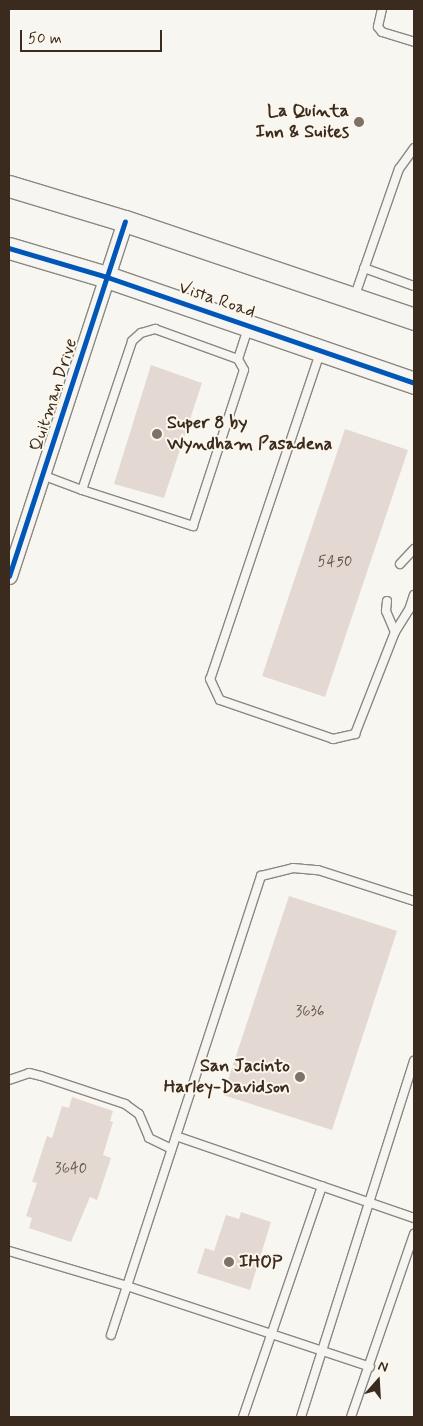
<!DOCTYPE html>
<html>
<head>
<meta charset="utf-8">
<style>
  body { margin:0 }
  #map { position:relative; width:423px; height:1426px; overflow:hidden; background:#f8f6f0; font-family:Mynerve,sans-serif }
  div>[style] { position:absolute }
  .building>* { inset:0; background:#e4d8d3 }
  .roads { filter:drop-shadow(1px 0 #8b8781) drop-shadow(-1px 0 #8b8781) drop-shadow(0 1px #8b8781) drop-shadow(0 -1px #8b8781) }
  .lane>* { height:8px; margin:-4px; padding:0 4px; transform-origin:4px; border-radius:4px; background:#f6f5f1 }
  .street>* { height:15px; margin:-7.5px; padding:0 7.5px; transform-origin:7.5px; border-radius:7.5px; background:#f6f5f1 }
  .secondary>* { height:21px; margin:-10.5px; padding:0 10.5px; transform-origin:10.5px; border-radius:10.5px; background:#f6f5f1 }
  .cycleway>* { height:5px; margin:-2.5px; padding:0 2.5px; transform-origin:2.5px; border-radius:2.5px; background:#0057b8 }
  .dots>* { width:14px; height:14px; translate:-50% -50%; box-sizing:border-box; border:2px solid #fbf7ec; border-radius:50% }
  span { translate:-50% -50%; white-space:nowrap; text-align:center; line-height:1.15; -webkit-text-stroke:4px #fbf7ec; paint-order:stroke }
  .number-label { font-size:15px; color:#65564b }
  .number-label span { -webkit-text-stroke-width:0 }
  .poi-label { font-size:18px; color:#3b2a1e; font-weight:700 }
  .right { translate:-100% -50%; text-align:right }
  .left { translate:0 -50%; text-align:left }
  .street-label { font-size:18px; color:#3b2a1e }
  .frame { position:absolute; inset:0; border:10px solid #3b2a1e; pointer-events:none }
  .north { position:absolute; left:353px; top:1356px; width:50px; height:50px; -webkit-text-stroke:4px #fbf7ec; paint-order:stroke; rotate:19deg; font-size:14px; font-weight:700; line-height:20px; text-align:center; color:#3b2a1e }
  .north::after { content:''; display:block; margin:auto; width:18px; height:22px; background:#3b2a1e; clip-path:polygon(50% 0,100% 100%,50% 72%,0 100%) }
  .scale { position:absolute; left:20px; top:30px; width:142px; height:22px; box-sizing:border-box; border:2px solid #3b2a1e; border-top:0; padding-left:6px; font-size:15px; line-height:18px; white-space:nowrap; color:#3b2a1e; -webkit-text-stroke:4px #fbf7ec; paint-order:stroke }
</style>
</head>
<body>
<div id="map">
  <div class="building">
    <div style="clip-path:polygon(151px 365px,202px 383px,164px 498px,114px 484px)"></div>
    <div style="clip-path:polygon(345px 429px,408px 450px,325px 697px,262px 676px)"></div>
    <div style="clip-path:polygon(289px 896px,397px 931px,332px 1130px,223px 1095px)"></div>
    <div style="clip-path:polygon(72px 1097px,113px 1111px,110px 1121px,113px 1122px,103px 1155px,111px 1158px,97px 1200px,90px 1197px,71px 1242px,29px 1228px,32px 1218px,26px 1216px,37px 1183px,32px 1182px,47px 1136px,52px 1138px,62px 1106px,69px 1108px)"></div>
    <div style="clip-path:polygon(241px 1212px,271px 1222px,250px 1290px,197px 1273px,205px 1248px,214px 1251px,226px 1215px,239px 1219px)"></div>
  </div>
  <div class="roads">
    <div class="lane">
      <div style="left:382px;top:9px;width:18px;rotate:103deg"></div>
      <div style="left:378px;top:27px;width:6px;rotate:51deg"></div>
      <div style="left:382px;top:32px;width:34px;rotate:17deg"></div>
      <div style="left:364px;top:268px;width:53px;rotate:19.8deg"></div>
      <div style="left:354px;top:298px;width:137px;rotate:-70.8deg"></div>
      <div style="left:399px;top:169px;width:26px;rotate:-54deg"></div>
      <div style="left:320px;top:353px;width:344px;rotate:108.6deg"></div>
      <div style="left:210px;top:679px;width:23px;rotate:65deg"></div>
      <div style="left:220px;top:700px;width:120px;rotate:19deg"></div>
      <div style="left:333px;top:739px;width:23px;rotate:-13deg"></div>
      <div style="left:355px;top:734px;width:110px;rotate:-68.6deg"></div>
      <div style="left:395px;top:632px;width:26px;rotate:-58deg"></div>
      <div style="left:409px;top:610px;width:16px;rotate:-72deg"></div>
      <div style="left:42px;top:475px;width:43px;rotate:20.6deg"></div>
      <div style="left:82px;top:490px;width:157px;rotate:-71.4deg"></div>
      <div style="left:132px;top:341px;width:12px;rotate:-42deg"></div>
      <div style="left:141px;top:333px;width:15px;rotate:-16deg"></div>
      <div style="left:155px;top:329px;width:88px;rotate:19.9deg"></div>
      <div style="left:238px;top:359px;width:35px;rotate:-72deg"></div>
      <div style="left:82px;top:490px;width:117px;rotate:18deg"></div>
      <div style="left:193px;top:526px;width:164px;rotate:-71.9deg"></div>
      <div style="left:244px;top:370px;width:13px;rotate:-119deg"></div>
      <div style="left:400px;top:564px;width:21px;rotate:-47deg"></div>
      <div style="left:387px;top:601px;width:10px;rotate:96deg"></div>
      <div style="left:386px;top:611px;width:23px;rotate:67deg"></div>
      <div style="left:9px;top:1080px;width:21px;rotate:-19deg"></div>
      <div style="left:29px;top:1073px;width:12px;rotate:14deg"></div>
      <div style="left:41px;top:1076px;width:89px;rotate:18.4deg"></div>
      <div style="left:125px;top:1104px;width:17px;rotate:36deg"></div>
      <div style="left:139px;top:1114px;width:26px;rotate:67deg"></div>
      <div style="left:149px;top:1138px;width:25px;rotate:26deg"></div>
      <div style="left:176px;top:1136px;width:252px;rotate:19deg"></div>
      <div style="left:9px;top:1251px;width:123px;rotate:16.5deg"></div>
      <div style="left:127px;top:1286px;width:256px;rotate:18.4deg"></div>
      <div style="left:111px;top:1335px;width:483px;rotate:-71.9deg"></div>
      <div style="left:261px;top:876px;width:33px;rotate:-14deg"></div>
      <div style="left:293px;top:868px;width:25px;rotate:5deg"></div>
      <div style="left:318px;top:870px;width:101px;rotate:17.9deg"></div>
      <div style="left:243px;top:1417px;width:244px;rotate:-71.1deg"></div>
      <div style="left:301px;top:1417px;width:374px;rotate:-72.4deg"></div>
      <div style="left:351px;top:1417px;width:194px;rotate:-71deg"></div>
    </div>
    <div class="street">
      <div style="left:9px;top:576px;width:373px;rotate:-71.9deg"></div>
    </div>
    <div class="secondary">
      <div style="left:9px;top:186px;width:121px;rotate:16.8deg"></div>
      <div style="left:125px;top:221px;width:305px;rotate:18.7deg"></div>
      <div style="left:9px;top:248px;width:102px;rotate:16.5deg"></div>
      <div style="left:107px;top:277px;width:325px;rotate:19deg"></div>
    </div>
  </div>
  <div class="cycleway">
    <div style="left:9px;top:248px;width:102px;rotate:16.5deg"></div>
    <div style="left:107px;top:277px;width:325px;rotate:19deg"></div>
    <div style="left:9px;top:576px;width:373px;rotate:-71.9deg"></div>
  </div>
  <div class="dots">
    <div style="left:359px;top:122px;background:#7d7168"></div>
    <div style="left:157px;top:434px;background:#7d7168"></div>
    <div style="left:300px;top:1077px;background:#7d7168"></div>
    <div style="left:229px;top:1262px;background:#7d7168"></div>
  </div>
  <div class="number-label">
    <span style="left:335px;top:563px">5450</span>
    <span style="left:310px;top:1013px">3636</span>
    <span style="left:71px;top:1170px">3640</span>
  </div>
  <div class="poi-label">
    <span class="right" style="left:349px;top:122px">La Quinta<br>Inn &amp; Suites</span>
    <span class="left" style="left:167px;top:434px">Super 8 by<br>Wyndham Pasadena</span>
    <span class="right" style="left:290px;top:1077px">San Jacinto<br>Harley-Davidson</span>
    <span class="left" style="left:239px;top:1262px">IHOP</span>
  </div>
  <div class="street-label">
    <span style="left:217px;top:300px;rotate:19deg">Vista Road</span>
    <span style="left:54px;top:395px;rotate:-72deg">Quitman Drive</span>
  </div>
  <div class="frame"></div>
  <div class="north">N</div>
  <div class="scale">50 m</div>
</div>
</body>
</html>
